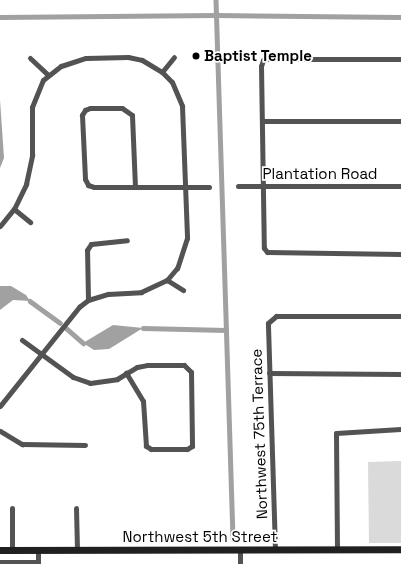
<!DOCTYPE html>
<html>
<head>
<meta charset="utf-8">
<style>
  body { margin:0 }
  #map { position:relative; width:401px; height:564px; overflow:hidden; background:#fff; font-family:"Space Grotesk",sans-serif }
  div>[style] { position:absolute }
  .green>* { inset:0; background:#dadada }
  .water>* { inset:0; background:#a1a1a1 }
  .canal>* { height:4.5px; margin:-2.25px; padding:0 2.25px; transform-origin:2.25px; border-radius:2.25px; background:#a1a1a1 }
  .street>* { height:5px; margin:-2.5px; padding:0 2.5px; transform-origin:2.5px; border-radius:2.5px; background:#535353 }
  .secondary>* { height:7px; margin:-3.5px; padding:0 3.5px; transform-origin:3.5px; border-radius:3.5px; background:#202020 }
  .dots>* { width:11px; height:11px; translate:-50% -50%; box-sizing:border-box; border:2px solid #fff; border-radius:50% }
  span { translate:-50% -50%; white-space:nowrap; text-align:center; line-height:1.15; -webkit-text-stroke:3.5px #fff; paint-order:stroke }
  .poi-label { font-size:15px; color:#000; font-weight:700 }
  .left { translate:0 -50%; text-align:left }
  .street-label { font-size:15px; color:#000 }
</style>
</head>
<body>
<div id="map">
  <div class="green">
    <div style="clip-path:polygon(401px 461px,401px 543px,369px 543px,368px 462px)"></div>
  </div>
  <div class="water">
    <div style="clip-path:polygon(0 100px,4px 158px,0 168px)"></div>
    <div style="clip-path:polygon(0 286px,11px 286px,26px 295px,30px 301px,13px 300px,0 310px)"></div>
    <div style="clip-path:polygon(113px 325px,143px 328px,109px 349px,94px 350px,83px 343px)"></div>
  </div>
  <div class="canal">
    <div style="left:216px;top:0;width:539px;rotate:88.19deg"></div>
    <div style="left:0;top:17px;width:216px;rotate:-0.5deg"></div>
    <div style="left:216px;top:15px;width:185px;rotate:0.6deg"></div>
    <div style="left:30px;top:301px;width:37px;rotate:36deg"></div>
    <div style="left:66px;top:328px;width:23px;rotate:41deg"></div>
    <div style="left:143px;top:328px;width:83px;rotate:1.4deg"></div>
  </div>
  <div class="street">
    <div style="left:30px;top:58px;width:25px;rotate:43deg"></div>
    <div style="left:401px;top:59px;width:133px;rotate:180deg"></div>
    <div style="left:268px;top:59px;width:5px;rotate:169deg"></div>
    <div style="left:263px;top:60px;width:6px;rotate:108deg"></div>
    <div style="left:261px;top:66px;width:182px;rotate:89.1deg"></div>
    <div style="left:264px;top:248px;width:5px;rotate:53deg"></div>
    <div style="left:267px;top:252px;width:134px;rotate:0.9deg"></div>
    <div style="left:162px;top:72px;width:19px;rotate:-51deg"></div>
    <div style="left:263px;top:121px;width:138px"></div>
    <div style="left:238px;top:186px;width:163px"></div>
    <div style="left:135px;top:187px;width:72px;rotate:-92.4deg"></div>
    <div style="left:132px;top:115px;width:12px;rotate:-145deg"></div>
    <div style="left:122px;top:108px;width:32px;rotate:180deg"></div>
    <div style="left:90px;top:108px;width:5px;rotate:158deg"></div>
    <div style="left:85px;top:110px;width:6px;rotate:121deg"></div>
    <div style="left:82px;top:115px;width:64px;rotate:87.3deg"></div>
    <div style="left:85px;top:179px;width:7px;rotate:63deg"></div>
    <div style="left:88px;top:185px;width:6px;rotate:18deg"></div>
    <div style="left:94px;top:187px;width:115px"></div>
    <div style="left:14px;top:209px;width:21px;rotate:39deg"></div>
    <div style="left:0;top:226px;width:22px;rotate:-51deg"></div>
    <div style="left:14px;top:209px;width:28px;rotate:-64deg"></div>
    <div style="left:26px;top:184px;width:30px;rotate:-78deg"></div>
    <div style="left:32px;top:155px;width:48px;rotate:-90deg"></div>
    <div style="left:32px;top:107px;width:29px;rotate:-68deg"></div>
    <div style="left:43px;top:80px;width:23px;rotate:-38deg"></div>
    <div style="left:61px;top:66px;width:26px;rotate:-18deg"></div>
    <div style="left:86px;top:58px;width:42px;rotate:-1.4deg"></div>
    <div style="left:128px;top:57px;width:14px;rotate:12deg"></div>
    <div style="left:142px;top:60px;width:23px;rotate:31deg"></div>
    <div style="left:162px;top:72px;width:14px;rotate:45deg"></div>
    <div style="left:172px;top:82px;width:26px;rotate:67deg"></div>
    <div style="left:182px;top:106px;width:132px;rotate:87.8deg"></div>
    <div style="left:187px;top:238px;width:32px;rotate:108deg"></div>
    <div style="left:177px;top:268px;width:16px;rotate:130deg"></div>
    <div style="left:167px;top:280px;width:19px;rotate:32deg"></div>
    <div style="left:88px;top:300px;width:50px;rotate:-91.1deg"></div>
    <div style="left:87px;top:250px;width:7px;rotate:-56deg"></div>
    <div style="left:91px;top:244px;width:36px;rotate:-6deg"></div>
    <div style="left:22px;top:340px;width:63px;rotate:36deg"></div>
    <div style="left:73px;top:377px;width:18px;rotate:19deg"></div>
    <div style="left:90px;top:383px;width:27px;rotate:-8deg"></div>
    <div style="left:117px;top:379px;width:23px;rotate:-31deg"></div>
    <div style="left:137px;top:367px;width:10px;rotate:-11deg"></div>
    <div style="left:147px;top:365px;width:37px"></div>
    <div style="left:184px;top:365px;width:10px;rotate:45deg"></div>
    <div style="left:191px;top:372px;width:74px;rotate:89.2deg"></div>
    <div style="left:192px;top:446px;width:6px;rotate:149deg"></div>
    <div style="left:187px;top:449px;width:36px;rotate:180deg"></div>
    <div style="left:151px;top:449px;width:6px;rotate:-149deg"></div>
    <div style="left:146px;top:446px;width:45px;rotate:-93.8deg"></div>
    <div style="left:143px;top:401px;width:33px;rotate:-121deg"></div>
    <div style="left:269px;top:373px;width:132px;rotate:0.4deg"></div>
    <div style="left:0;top:406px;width:127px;rotate:-51.4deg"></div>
    <div style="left:79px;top:307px;width:11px;rotate:-38deg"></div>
    <div style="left:88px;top:300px;width:21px;rotate:-17deg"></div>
    <div style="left:108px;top:294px;width:33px;rotate:-3deg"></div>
    <div style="left:141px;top:292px;width:29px;rotate:-25deg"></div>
    <div style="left:0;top:431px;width:26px;rotate:31deg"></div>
    <div style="left:22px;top:444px;width:63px;rotate:0.9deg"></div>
    <div style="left:76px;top:508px;width:42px;rotate:88.6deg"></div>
    <div style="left:240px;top:549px;width:15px;rotate:90deg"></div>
    <div style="left:275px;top:549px;width:226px;rotate:-91.8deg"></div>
    <div style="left:268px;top:323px;width:11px;rotate:-41deg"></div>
    <div style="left:276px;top:316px;width:125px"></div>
    <div style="left:337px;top:549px;width:116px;rotate:-90.5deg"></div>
    <div style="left:336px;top:433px;width:65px;rotate:-3.5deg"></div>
    <div style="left:12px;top:550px;width:42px;rotate:-90deg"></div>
    <div style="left:0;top:562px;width:38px"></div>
    <div style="left:38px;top:564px;width:14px;rotate:-90deg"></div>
  </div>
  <div class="secondary">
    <div style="left:0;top:550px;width:401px;rotate:-0.1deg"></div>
  </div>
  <div class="dots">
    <div style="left:196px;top:56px;background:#000"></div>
  </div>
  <div class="poi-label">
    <span class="left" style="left:204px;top:56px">Baptist Temple</span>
  </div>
  <div class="street-label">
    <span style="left:320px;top:174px">Plantation Road</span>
    <span style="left:259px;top:434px;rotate:-92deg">Northwest 75th Terrace</span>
    <span style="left:200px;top:537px">Northwest 5th Street</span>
  </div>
</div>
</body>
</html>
